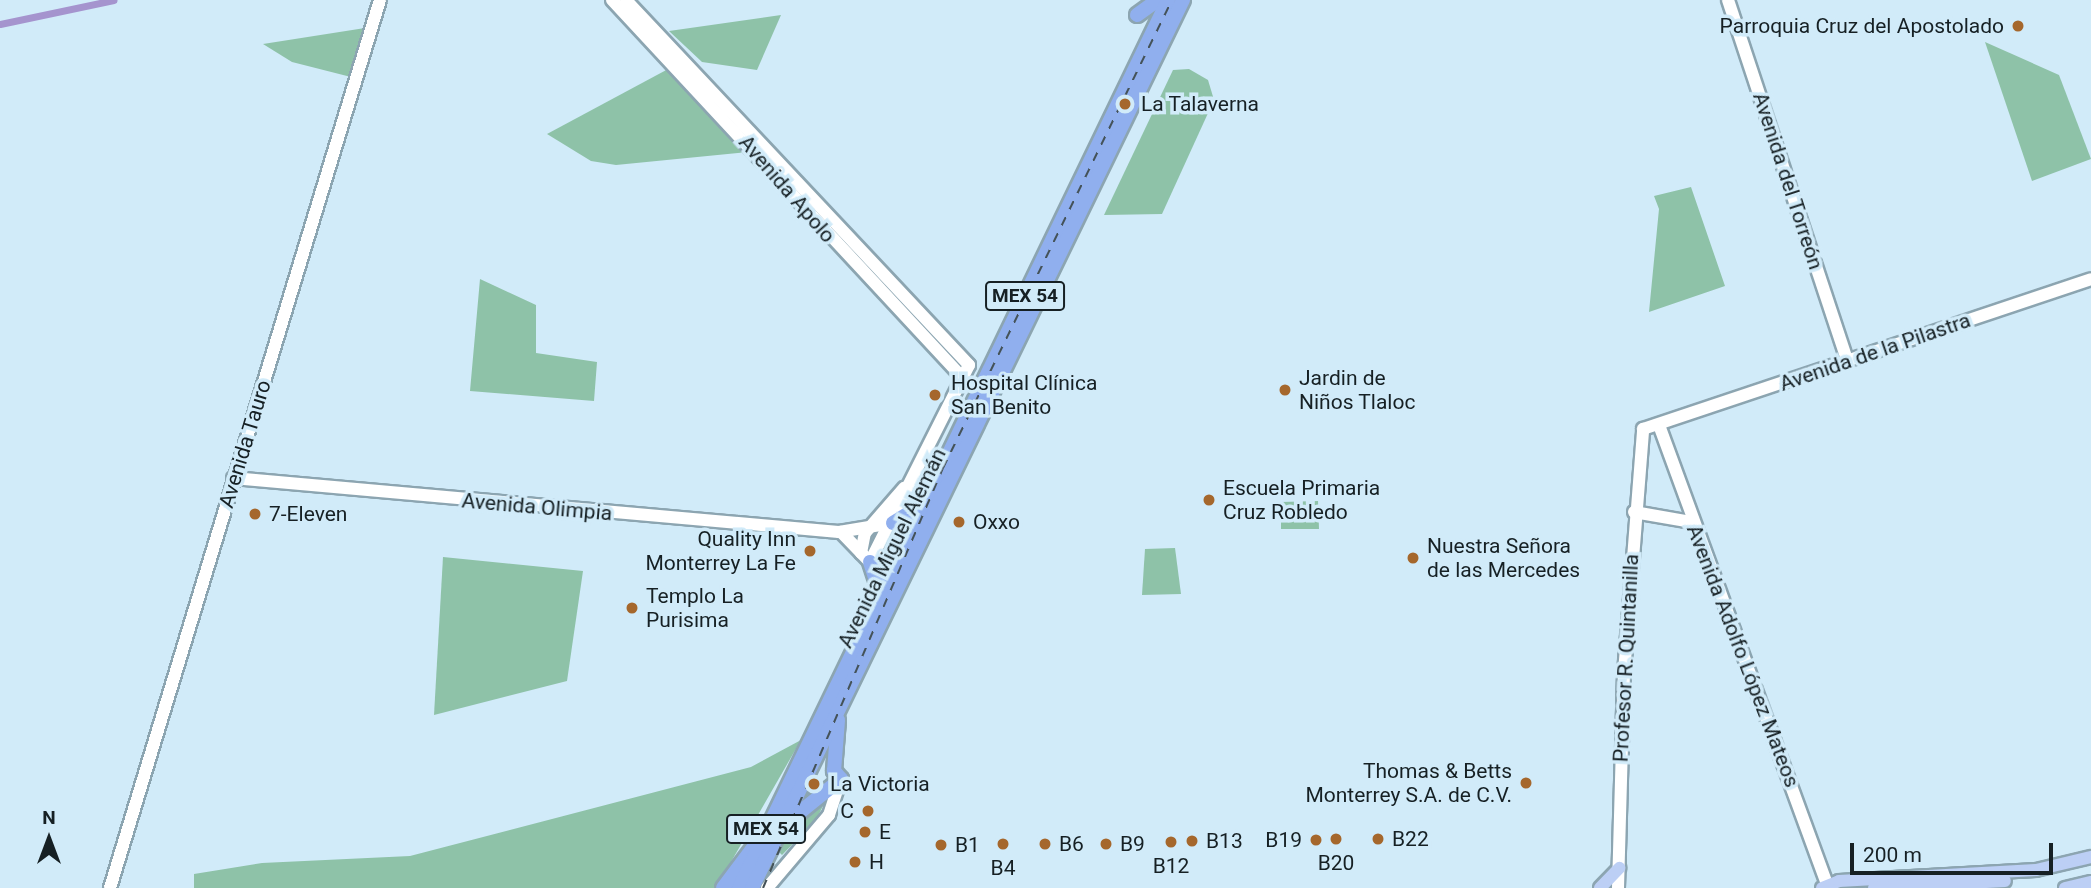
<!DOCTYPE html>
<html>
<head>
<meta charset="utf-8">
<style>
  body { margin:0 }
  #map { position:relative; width:2091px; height:888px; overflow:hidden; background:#d1ebf9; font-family:Roboto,sans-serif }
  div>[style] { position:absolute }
  .green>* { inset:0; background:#8ec2a8 }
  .canal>* { height:7px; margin:-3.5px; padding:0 3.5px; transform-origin:3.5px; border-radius:3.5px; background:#a594ce }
  .roads { filter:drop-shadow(2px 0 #8ca5b1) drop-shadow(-2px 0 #8ca5b1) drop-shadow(0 2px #8ca5b1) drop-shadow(0 -2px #8ca5b1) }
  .secondary>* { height:12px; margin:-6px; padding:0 6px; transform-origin:6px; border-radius:6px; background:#fff }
  .primary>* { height:12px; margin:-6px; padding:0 6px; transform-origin:6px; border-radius:6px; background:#bccff5 }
  .highway>* { height:14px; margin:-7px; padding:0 7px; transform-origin:7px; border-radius:7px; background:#90afee }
  .rail>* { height:2px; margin-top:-1px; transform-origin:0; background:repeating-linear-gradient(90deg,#445258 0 9px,transparent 0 18px) }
  .dots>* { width:19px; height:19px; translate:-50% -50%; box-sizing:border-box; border:4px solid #d1ebf9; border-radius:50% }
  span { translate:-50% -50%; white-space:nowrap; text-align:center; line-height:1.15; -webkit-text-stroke:7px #d1ebf9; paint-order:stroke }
  .shield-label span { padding:2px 5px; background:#d1ebf9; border:2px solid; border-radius:5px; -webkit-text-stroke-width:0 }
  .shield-label { font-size:19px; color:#162024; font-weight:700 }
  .poi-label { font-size:21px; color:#162024 }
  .right { translate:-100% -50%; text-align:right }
  .left { translate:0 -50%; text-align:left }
  .street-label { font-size:21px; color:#162024 }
  .north { position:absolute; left:14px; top:804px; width:70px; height:70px; -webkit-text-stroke:5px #d1ebf9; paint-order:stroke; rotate:0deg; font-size:19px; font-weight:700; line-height:28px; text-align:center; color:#162024 }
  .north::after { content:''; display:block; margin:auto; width:24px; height:32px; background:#162024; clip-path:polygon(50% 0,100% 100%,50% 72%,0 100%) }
  .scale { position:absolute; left:1850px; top:843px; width:203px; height:32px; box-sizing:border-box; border:4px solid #162024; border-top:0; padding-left:9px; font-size:21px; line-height:24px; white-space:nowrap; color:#162024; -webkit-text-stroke:5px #d1ebf9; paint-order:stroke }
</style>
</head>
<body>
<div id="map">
  <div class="green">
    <div style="clip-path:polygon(781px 15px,757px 70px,702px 62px,669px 31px)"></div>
    <div style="clip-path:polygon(365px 28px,351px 77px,292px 62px,263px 44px)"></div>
    <div style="clip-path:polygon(1985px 42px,2059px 75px,2091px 159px,2032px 181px)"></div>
    <div style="clip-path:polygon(670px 68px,748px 152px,616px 165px,591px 161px,547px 134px)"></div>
    <div style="clip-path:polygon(1189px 69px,1208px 80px,1214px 100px,1162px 214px,1104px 215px,1173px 70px)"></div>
    <div style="clip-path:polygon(1691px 187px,1725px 286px,1649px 312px,1659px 209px,1654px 196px)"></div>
    <div style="clip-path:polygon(480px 279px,536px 305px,536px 353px,597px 362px,594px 401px,470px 391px)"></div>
    <div style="clip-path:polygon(1318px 501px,1319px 529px,1281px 529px,1281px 502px)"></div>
    <div style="clip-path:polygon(1175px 548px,1181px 594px,1142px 595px,1145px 549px)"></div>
    <div style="clip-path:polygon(443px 557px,583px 571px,567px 681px,434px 715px)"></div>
    <div style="clip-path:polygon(801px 740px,716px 888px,194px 888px,194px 874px,262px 863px,410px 856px,751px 767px)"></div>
    <div style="clip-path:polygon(833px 786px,816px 820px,782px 855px,776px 849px)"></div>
  </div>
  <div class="canal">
    <div style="left:0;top:24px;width:116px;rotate:-11.9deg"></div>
  </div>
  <div class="roads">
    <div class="secondary">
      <div style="left:612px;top:0;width:514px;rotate:47.13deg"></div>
      <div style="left:626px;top:0;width:501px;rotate:46.78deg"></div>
      <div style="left:969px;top:365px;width:220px;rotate:116.7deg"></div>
      <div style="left:870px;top:562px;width:42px;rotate:-134deg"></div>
      <div style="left:1728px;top:0;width:381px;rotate:71.7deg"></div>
      <div style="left:1659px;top:425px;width:493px;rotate:69.9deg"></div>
      <div style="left:233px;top:478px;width:608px;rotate:5.09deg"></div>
      <div style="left:839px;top:532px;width:55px;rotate:-9.5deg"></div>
      <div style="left:1634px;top:512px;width:59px;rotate:9.8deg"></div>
      <div style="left:861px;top:553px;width:20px;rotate:-79deg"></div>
      <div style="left:865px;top:533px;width:60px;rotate:-49.1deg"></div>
      <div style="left:110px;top:888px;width:928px;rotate:-73.09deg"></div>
      <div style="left:767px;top:888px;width:96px;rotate:-49.7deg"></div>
      <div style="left:829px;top:815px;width:38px;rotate:-72deg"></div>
      <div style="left:1618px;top:888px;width:215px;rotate:-88.4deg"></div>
      <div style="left:1624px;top:673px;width:245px;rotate:-85.5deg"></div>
      <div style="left:1643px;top:429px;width:472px;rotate:-18.5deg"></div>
    </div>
    <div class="primary">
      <div style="left:1600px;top:888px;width:28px;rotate:-46deg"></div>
      <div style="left:1822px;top:888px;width:18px;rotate:-22deg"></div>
      <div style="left:1839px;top:881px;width:197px;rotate:-3.2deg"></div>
      <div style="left:2036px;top:870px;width:57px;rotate:-13.3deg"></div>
      <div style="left:1874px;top:888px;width:131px;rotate:-3.1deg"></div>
      <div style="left:2065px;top:888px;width:27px;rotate:-13deg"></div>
    </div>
    <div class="highway">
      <div style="left:1137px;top:15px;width:26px;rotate:-36deg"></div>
      <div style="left:893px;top:523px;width:36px;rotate:-32deg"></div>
      <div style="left:870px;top:562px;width:32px;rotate:72deg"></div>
      <div style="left:789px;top:821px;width:67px;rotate:-38.9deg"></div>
      <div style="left:841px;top:779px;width:11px;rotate:-131deg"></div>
      <div style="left:834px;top:771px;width:51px;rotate:-85.5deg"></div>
      <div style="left:723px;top:888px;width:50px;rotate:-53.1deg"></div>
      <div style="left:739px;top:888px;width:986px;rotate:-64.21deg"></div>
      <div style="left:752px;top:888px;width:987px;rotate:-64.11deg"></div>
    </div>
  </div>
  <div class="rail">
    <div style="left:763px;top:888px;width:457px;rotate:-66.8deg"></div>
    <div style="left:943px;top:468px;width:521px;rotate:-63.93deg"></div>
  </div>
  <div class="dots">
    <div style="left:2018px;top:26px;background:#a5672c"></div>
    <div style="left:1125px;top:104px;background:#a5672c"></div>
    <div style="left:1285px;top:390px;background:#a5672c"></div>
    <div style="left:935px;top:395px;background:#a5672c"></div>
    <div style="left:1209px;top:500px;background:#a5672c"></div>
    <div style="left:255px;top:514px;background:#a5672c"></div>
    <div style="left:959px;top:522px;background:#a5672c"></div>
    <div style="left:810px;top:551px;background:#a5672c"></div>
    <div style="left:1413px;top:558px;background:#a5672c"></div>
    <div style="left:632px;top:608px;background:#a5672c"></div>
    <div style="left:1526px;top:783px;background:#a5672c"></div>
    <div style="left:814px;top:784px;background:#a5672c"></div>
    <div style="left:868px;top:811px;background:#a5672c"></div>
    <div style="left:865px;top:832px;background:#a5672c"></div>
    <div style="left:1336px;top:839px;background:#a5672c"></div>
    <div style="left:1378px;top:839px;background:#a5672c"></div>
    <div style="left:1316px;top:840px;background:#a5672c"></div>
    <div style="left:1192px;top:841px;background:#a5672c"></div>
    <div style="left:1171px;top:842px;background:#a5672c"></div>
    <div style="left:1003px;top:844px;background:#a5672c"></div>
    <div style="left:1045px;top:844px;background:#a5672c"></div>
    <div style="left:1106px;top:844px;background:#a5672c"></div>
    <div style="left:941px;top:845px;background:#a5672c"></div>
    <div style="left:855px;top:862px;background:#a5672c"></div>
  </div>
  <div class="shield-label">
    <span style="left:1025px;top:296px">MEX 54</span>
    <span style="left:766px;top:829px">MEX 54</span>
  </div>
  <div class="poi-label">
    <span class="right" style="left:2004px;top:26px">Parroquia Cruz del Apostolado</span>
    <span class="left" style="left:1141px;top:104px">La Talaverna</span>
    <span class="left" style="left:1299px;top:390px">Jardin de<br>Niños Tlaloc</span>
    <span class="left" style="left:951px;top:395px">Hospital Clínica<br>San Benito</span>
    <span class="left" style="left:1223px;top:500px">Escuela Primaria<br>Cruz Robledo</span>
    <span class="left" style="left:269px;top:514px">7-Eleven</span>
    <span class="left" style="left:973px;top:522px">Oxxo</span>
    <span class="right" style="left:796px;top:551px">Quality Inn<br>Monterrey La Fe</span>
    <span class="left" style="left:1427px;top:558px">Nuestra Señora<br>de las Mercedes</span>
    <span class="left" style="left:646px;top:608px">Templo La<br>Purisima</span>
    <span class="right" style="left:1512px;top:783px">Thomas &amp; Betts<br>Monterrey S.A. de C.V.</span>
    <span class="left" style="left:830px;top:784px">La Victoria</span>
    <span class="right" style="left:854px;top:811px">C</span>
    <span class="left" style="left:879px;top:832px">E</span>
    <span class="left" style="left:1392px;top:839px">B22</span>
    <span class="right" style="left:1302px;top:840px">B19</span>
    <span class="left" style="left:1206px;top:841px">B13</span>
    <span class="left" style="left:1059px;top:844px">B6</span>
    <span class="left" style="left:1120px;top:844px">B9</span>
    <span class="left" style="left:955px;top:845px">B1</span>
    <span class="left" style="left:869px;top:862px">H</span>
    <span style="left:1336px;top:863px">B20</span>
    <span style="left:1171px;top:866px">B12</span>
    <span style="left:1003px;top:868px">B4</span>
  </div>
  <div class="street-label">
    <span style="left:1788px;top:181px;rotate:72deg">Avenida del Torreón</span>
    <span style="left:787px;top:189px;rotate:49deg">Avenida Apolo</span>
    <span style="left:1875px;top:352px;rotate:-19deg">Avenida de la Pilastra</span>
    <span style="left:245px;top:444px;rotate:-73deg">Avenida Tauro</span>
    <span style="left:537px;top:507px;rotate:5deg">Avenida Olimpia</span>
    <span style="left:892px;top:548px;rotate:-64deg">Avenida Miguel Alemán</span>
    <span style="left:1743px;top:656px;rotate:69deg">Avenida Adolfo López Mateos</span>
    <span style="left:1626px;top:658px;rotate:-87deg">Profesor R. Quintanilla</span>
  </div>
  <div class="north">N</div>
  <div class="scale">200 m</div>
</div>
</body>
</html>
